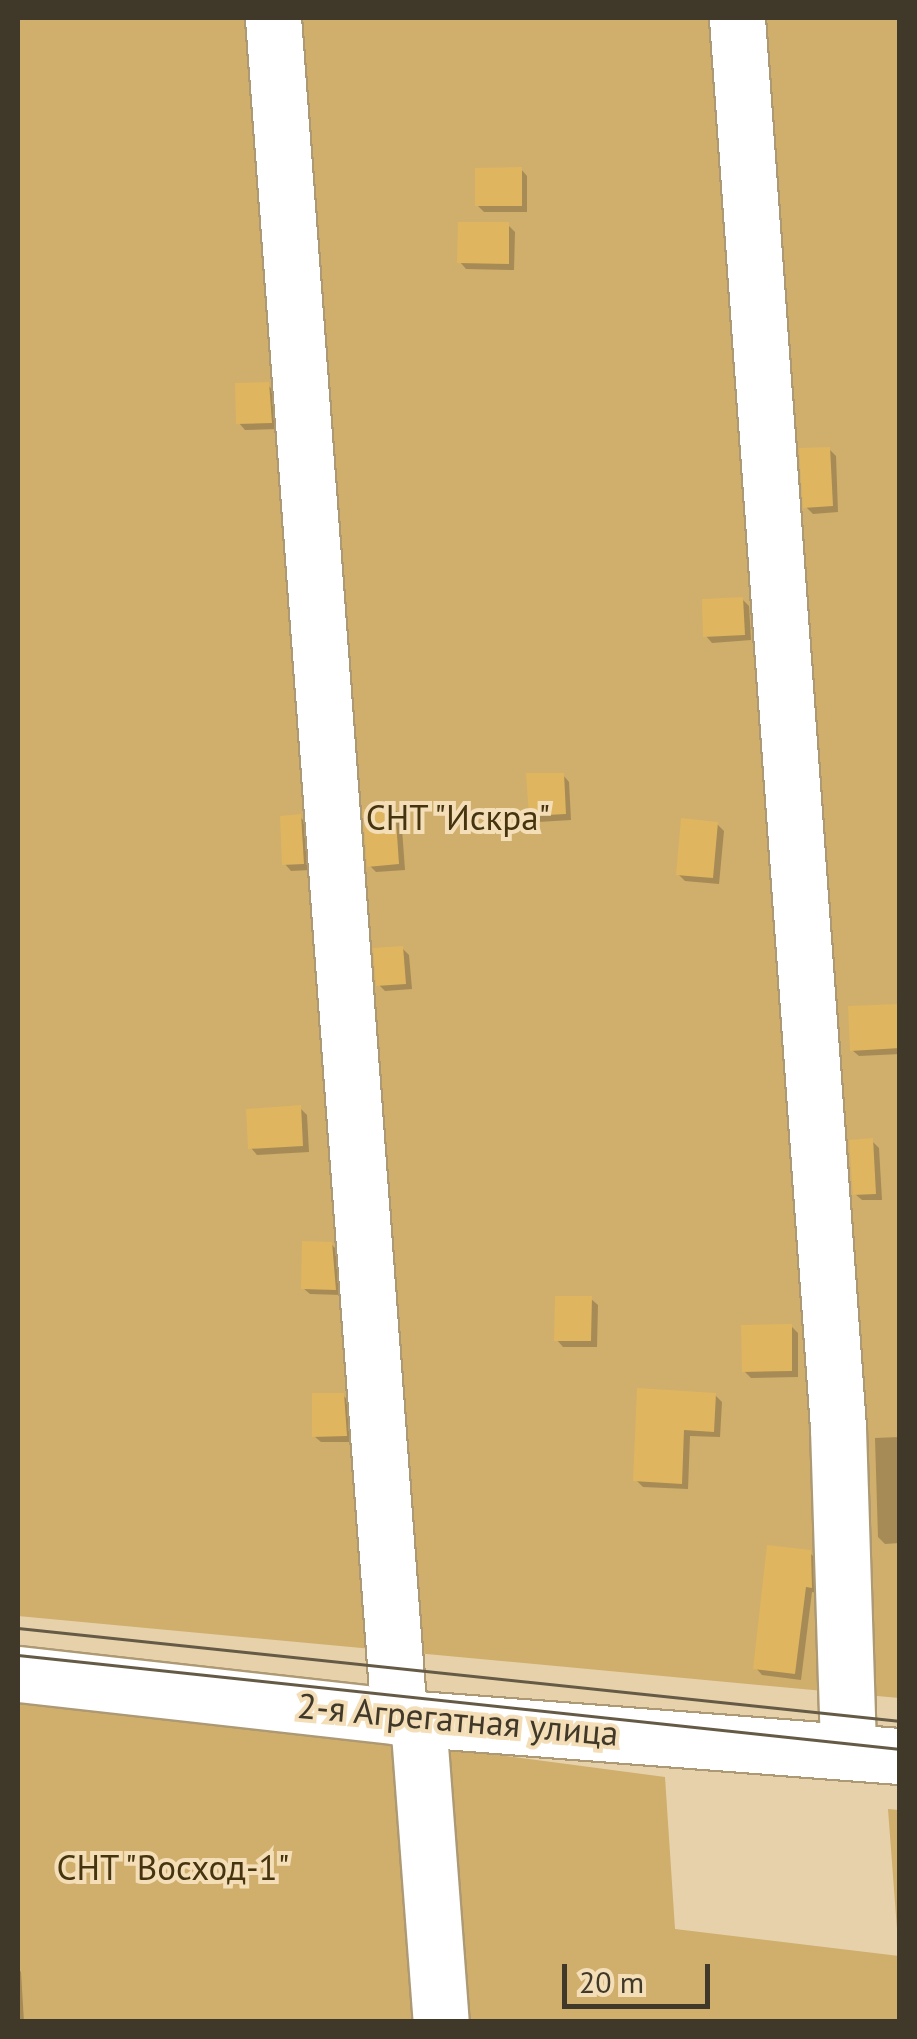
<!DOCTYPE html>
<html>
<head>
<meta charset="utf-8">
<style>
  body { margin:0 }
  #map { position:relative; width:917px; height:2039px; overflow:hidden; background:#e6d1aa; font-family:"PT Sans",sans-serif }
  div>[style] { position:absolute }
  .green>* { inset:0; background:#d0ae6c }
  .shadow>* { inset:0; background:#0003 }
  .building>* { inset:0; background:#dfb560 }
  .roads { filter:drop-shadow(2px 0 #ad9973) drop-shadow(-2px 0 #ad9973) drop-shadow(0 2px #ad9973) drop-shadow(0 -2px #ad9973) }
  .minor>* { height:55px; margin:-27.5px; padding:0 27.5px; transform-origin:27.5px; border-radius:27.5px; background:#fff }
  .tram>* { height:2.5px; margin:-1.25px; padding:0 1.25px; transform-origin:1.25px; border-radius:1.25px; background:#655a45 }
  span { translate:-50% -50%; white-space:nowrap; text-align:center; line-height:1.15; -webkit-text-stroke:8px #f4deb7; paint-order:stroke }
  .park-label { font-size:35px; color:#46340f }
  .street-label { font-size:35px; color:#403828 }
  .frame { position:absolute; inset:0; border:20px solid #403828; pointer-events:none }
  .scale { position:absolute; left:562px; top:1964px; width:148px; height:45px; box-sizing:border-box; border:5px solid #403828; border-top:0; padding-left:12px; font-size:30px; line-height:35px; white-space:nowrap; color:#403828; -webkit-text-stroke:8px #f4deb7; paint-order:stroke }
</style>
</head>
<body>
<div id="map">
  <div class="green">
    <div style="clip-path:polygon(18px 18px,899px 18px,899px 1698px,18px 1616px)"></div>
    <div style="clip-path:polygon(18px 1691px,665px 1777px,675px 1929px,899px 1956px,888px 1809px,899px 1810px,899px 2021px,18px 2022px)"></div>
  </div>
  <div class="shadow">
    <div style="clip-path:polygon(521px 169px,527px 176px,527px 212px,484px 212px,477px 205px)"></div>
    <div style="clip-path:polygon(508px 225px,515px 232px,514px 270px,466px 269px,460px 262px)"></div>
    <div style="clip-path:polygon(268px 385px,274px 392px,277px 429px,245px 430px,239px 423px)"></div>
    <div style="clip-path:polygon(829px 449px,836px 456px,838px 512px,813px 514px,806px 507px)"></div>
    <div style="clip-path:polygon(742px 599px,749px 606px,751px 640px,712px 643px,706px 636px)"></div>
    <div style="clip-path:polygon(563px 775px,569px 782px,571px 820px,538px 822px,531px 815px)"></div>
    <div style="clip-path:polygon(394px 809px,401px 815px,405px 870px,376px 872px,370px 866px)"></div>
    <div style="clip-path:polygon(300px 817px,306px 823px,310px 870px,291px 871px,285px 864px)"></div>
    <div style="clip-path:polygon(717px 824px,724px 831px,719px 884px,685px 881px,678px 874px)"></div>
    <div style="clip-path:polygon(402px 948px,409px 955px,412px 989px,385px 991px,379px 985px)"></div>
    <div style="clip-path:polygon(897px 1006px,900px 1054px,859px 1056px,852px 1050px)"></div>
    <div style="clip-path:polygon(300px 1108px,307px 1115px,309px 1152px,257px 1155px,251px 1148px)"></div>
    <div style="clip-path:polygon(872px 1141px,879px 1148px,882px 1200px,862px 1200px,855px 1194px)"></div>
    <div style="clip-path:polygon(331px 1244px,338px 1251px,342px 1295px,310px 1294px,303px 1288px)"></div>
    <div style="clip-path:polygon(591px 1299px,598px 1305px,597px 1347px,563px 1347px,557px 1340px)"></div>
    <div style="clip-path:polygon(791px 1326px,798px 1333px,798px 1377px,751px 1378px,744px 1371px)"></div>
    <div style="clip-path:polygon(343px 1395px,349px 1402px,352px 1442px,321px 1442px,314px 1436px)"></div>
    <div style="clip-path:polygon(715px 1395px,722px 1402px,720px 1437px,690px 1436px,688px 1489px,643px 1487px,636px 1480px)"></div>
    <div style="clip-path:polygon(18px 1397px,20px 1400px,18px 1440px)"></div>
    <div style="clip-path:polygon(900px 1437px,900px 1543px,885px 1544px,878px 1537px,875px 1438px)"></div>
    <div style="clip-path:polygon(809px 1552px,816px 1559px,817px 1593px,812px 1592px,801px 1680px,762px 1675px,756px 1668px)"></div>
    <div style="clip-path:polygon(18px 1968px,21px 1972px,24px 2022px,18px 2022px)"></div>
  </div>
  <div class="building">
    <div style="clip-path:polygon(522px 167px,522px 206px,475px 206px,475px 168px)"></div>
    <div style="clip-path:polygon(458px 222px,509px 222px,509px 264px,457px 263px)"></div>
    <div style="clip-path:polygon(269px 382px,272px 423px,236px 424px,235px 383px)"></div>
    <div style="clip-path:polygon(830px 447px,833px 506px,803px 508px,799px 448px)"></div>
    <div style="clip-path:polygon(743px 597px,745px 635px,703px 637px,702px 599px)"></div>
    <div style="clip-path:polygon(526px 773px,564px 773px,566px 814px,529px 816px)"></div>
    <div style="clip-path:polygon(395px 806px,399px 864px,367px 867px,363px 809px)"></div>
    <div style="clip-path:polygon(301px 814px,304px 864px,282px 865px,280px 816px)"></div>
    <div style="clip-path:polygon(681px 818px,718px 822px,713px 878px,676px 875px)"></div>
    <div style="clip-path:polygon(403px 946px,406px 984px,376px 986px,373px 948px)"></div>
    <div style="clip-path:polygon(898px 1004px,900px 1048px,850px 1051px,848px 1006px)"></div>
    <div style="clip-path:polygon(301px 1105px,303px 1146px,248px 1149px,246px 1109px)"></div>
    <div style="clip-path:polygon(873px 1138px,876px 1194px,853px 1195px,849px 1140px)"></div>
    <div style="clip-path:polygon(302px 1241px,332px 1242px,336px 1290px,301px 1289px)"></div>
    <div style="clip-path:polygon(555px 1296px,592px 1296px,591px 1341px,554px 1341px)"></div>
    <div style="clip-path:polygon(792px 1324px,792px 1371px,742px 1372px,741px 1325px)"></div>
    <div style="clip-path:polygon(637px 1388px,716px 1393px,714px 1432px,684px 1430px,682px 1484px,633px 1481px)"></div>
    <div style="clip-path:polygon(312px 1393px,344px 1393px,347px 1436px,312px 1437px)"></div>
    <div style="clip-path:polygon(767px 1545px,811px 1550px,812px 1588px,806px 1587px,795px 1674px,753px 1669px)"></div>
  </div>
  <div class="roads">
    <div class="minor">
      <div style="left:273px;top:18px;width:1704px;rotate:85.76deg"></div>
      <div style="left:737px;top:18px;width:1414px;rotate:85.9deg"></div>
      <div style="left:838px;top:1428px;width:322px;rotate:88.2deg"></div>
      <div style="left:18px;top:1674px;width:403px;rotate:6.4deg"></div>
      <div style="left:418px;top:1719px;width:483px;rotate:4.4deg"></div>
      <div style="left:418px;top:1719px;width:304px;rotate:85.7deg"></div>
    </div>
  </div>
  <div class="tram">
    <div style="left:18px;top:1628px;width:887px;rotate:6.02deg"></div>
    <div style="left:18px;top:1655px;width:887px;rotate:6.08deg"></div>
  </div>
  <div class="park-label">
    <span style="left:458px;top:817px">СНТ "Искра"</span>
    <span style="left:173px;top:1867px">СНТ "Восход-1"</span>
  </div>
  <div class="street-label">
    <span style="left:458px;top:1719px;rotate:5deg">2-я Агрегатная улица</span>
  </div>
  <div class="frame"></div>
  <div class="scale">20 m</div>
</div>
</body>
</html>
